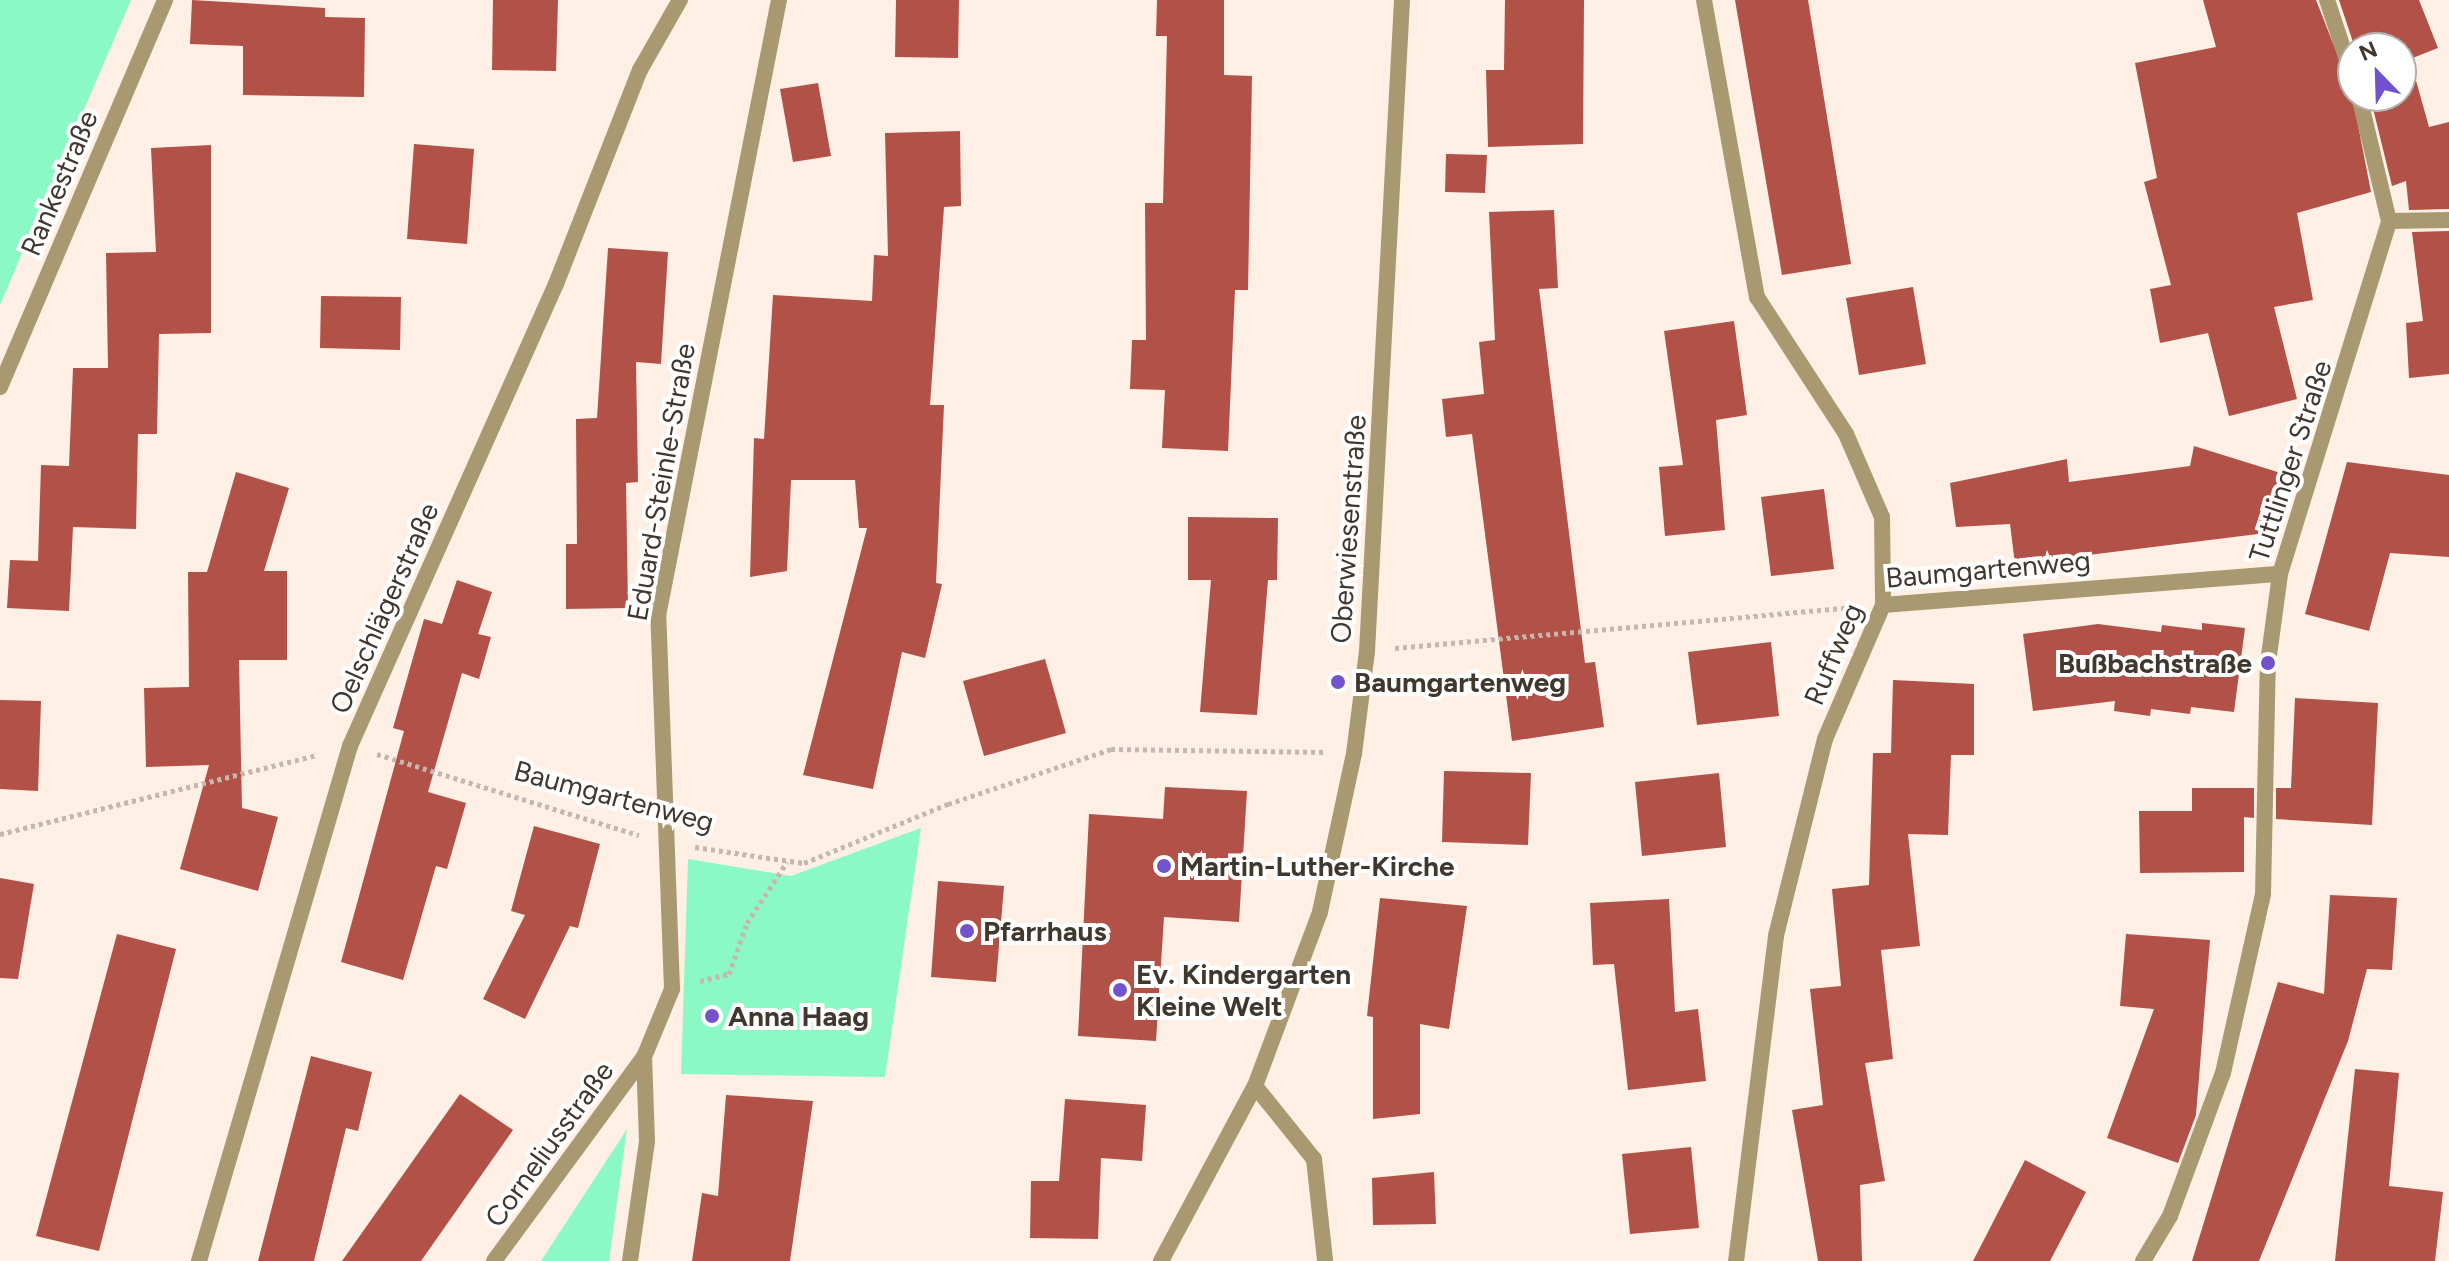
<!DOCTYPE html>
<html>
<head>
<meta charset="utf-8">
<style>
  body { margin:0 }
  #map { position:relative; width:2449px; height:1261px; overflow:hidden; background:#ffefe4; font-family:Figtree,sans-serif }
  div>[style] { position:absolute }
  .green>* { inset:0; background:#8bf9c4 }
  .building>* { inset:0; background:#b15148 }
  .path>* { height:5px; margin-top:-2.5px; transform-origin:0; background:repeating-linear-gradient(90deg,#c5b7ad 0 4px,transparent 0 8px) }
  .service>* { height:16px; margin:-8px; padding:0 8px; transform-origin:8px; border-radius:8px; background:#a89971 }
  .minor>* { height:16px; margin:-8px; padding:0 8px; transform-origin:8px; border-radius:8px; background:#a89971 }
  .dots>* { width:22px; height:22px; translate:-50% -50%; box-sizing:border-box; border:4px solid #fff; border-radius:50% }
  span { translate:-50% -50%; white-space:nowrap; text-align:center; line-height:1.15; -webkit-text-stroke:8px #fff; paint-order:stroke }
  .street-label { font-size:28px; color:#40372f }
  .poi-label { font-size:28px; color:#40372f; font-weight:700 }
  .right { translate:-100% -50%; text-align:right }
  .left { translate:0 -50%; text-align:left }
  .north { position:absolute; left:2337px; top:32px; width:80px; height:80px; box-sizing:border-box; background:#fff; border:2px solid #b3afac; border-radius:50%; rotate:337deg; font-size:22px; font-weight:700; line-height:32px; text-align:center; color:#40372f }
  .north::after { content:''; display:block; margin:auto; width:28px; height:36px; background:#7353cd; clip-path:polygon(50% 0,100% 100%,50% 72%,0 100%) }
</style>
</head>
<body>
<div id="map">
  <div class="green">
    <div style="clip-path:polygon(0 0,131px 0,0 305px)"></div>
    <div style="clip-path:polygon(921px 828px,885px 1077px,681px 1074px,688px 859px,791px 876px)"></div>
    <div style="clip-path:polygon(627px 1129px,609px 1261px,541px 1261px)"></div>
  </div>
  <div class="building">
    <div style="clip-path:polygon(192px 0,325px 8px,325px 17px,365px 18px,364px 97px,243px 95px,243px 46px,190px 44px)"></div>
    <div style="clip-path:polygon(493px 0,558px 0,556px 71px,492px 70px)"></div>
    <div style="clip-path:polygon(896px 0,959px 0,958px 58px,895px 57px)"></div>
    <div style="clip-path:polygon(1157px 0,1224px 0,1224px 75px,1252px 76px,1248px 290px,1235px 290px,1228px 451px,1162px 448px,1165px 390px,1130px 389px,1132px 340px,1146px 340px,1145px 203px,1163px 203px,1167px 36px,1156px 36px)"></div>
    <div style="clip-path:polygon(1505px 0,1584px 0,1583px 144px,1488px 147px,1486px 70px,1504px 70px)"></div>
    <div style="clip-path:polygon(1735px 0,1808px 0,1851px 264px,1782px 275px)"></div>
    <div style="clip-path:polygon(2203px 0,2316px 0,2351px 89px,2371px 192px,2297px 213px,2313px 300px,2274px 307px,2297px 399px,2229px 416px,2208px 333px,2160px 343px,2150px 289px,2171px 285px,2144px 182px,2157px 178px,2135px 63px,2216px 47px)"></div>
    <div style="clip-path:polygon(2339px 0,2419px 0,2438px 48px,2410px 59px,2429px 127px,2449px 122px,2449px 209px,2409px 210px,2406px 181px,2392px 186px,2370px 96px,2401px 96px,2401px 48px,2355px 48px)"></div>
    <div style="clip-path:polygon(818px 83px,831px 156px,793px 162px,780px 89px)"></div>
    <div style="clip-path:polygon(960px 131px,961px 206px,944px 207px,930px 405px,944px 405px,936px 583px,942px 584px,925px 658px,902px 652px,873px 789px,803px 775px,867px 528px,859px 528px,855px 480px,791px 480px,787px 571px,750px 577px,754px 438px,764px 439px,773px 295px,872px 301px,874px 255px,888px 256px,885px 133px)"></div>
    <div style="clip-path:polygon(414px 144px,474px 149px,467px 244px,407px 239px)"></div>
    <div style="clip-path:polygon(211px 145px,211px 333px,159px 334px,157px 434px,138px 434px,136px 529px,73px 527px,69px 611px,7px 608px,10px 560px,38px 561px,41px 465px,69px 466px,73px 368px,108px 368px,106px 253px,156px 252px,151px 148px)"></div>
    <div style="clip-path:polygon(1446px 154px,1487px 155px,1485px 193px,1445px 192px)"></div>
    <div style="clip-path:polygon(1554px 210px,1558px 288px,1539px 289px,1585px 663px,1595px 662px,1604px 727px,1512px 741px,1472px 434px,1446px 437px,1442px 399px,1484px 394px,1479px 342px,1495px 340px,1489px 212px)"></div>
    <div style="clip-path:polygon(2449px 231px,2449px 374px,2409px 378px,2406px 323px,2423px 321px,2412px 232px)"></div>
    <div style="clip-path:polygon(608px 248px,668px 252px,661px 364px,636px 362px,638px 482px,626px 483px,628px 608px,566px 609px,566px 544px,577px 544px,576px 419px,597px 418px)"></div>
    <div style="clip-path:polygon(1913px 287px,1926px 364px,1859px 375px,1846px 298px)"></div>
    <div style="clip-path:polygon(321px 296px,401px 297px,400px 350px,320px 348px)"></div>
    <div style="clip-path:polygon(1734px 321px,1747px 415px,1716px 420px,1725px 530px,1665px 536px,1659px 467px,1683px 465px,1664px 331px)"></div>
    <div style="clip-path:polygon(2194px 446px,2284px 474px,2258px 534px,2015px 564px,2010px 524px,1956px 527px,1950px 483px,2067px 459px,2069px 482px,2190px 466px)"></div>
    <div style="clip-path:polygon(2347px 462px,2449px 475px,2449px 557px,2390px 553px,2369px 631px,2305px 614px)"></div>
    <div style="clip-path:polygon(236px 472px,289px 488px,264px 571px,287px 571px,287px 660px,239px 660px,242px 808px,278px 817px,258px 891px,180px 869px,209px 765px,146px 767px,144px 688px,189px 687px,188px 572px,207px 572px)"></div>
    <div style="clip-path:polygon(1824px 489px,1834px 569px,1771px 576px,1761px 497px)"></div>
    <div style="clip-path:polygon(1188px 517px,1278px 518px,1277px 580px,1268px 580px,1257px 715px,1200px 712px,1211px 580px,1188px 580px)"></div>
    <div style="clip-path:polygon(457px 580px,492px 592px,478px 634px,491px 637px,479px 679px,462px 673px,428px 792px,466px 803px,447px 869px,436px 866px,403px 980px,341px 962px,404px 731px,393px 728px,424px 619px,442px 624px)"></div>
    <div style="clip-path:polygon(2202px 623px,2245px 628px,2234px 712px,2191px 707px,2190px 714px,2151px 709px,2150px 716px,2114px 711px,2115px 701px,2033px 711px,2023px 634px,2098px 624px,2161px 632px,2162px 625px,2202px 630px)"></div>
    <div style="clip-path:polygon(1771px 642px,1779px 716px,1697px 725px,1688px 652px)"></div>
    <div style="clip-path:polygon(1045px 659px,1066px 733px,984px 756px,963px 681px)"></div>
    <div style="clip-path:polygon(1893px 680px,1974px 684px,1974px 755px,1951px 755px,1948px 835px,1908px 834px,1920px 946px,1881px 950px,1893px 1059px,1865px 1063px,1885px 1181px,1860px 1185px,1862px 1261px,1818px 1261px,1792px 1110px,1823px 1105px,1810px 989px,1841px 986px,1832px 889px,1869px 885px,1873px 753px,1891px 753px)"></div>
    <div style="clip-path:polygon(2295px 698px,2378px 703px,2372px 825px,2276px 819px,2276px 788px,2291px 788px)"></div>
    <div style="clip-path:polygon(0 700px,41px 701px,38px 791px,0 789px)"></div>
    <div style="clip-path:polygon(1444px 771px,1531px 773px,1528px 845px,1442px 842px)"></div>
    <div style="clip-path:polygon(1719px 773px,1726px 847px,1642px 856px,1635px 782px)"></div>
    <div style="clip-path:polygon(1165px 787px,1247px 791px,1239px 922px,1164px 917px,1156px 1041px,1078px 1036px,1089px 814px,1163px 819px)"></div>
    <div style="clip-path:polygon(2192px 788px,2254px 788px,2254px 818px,2244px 817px,2244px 872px,2140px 873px,2139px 811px,2192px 811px)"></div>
    <div style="clip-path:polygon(534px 826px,600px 844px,578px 928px,570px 926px,525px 1019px,483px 999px,525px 915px,511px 911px)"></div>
    <div style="clip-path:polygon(0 878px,34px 884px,18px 979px,0 978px)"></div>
    <div style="clip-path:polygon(938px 881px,1004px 886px,996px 982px,931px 977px)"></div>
    <div style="clip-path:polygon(2330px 895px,2397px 898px,2392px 970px,2367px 969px,2348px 1041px,2259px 1261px,2192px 1261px,2278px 982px,2324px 994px)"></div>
    <div style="clip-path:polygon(1380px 898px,1467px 906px,1449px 1029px,1420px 1024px,1420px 1114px,1373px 1119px,1373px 1017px,1367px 1016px)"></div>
    <div style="clip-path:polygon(1669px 899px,1675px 1012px,1698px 1009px,1706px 1081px,1628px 1090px,1614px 964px,1593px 965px,1590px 903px)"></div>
    <div style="clip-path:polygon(117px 934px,176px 949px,99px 1251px,36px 1236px)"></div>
    <div style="clip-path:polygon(2126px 934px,2210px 940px,2196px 1115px,2178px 1163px,2107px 1138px,2154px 1009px,2120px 1006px)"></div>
    <div style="clip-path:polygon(311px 1056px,372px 1072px,358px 1131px,346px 1128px,314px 1261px,258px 1261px)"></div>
    <div style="clip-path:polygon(2355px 1069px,2399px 1073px,2389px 1186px,2443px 1192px,2435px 1261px,2335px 1261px)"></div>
    <div style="clip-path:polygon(460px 1094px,513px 1130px,421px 1261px,342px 1261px)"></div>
    <div style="clip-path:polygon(726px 1095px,813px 1101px,790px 1261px,692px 1261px,702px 1193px,718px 1196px)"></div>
    <div style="clip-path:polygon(1065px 1099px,1146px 1105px,1142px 1161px,1101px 1158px,1098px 1239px,1030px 1238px,1031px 1181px,1059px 1181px)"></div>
    <div style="clip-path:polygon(1691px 1147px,1699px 1228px,1630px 1234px,1622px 1154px)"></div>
    <div style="clip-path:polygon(2025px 1160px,2086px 1192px,2050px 1261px,1973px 1261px)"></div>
    <div style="clip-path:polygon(1434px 1172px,1436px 1224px,1373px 1225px,1372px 1178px)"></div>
  </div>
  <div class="path">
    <div style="left:1395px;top:648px;width:458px;rotate:-5.1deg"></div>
    <div style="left:377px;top:754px;width:274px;rotate:17.2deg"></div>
    <div style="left:0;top:834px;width:327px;rotate:-14deg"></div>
    <div style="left:695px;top:847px;width:110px;rotate:8.4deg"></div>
    <div style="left:804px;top:863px;width:156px;rotate:-22.3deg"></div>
    <div style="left:948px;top:804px;width:172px;rotate:-18.6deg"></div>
    <div style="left:1111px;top:749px;width:216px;rotate:0.8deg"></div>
    <div style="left:700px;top:981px;width:30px;rotate:-14deg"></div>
    <div style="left:729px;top:974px;width:54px;rotate:-70.6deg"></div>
    <div style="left:747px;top:923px;width:73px;rotate:-56.7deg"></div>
  </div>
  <div class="service">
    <div style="left:350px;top:746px;width:506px;rotate:-65.97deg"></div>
    <div style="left:556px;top:284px;width:230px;rotate:-68.6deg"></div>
    <div style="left:640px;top:70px;width:81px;rotate:-60.3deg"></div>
  </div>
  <div class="minor">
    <div style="left:1704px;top:0;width:302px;rotate:79.9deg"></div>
    <div style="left:1757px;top:297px;width:163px;rotate:57deg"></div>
    <div style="left:1846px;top:434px;width:90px;rotate:66.6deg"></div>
    <div style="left:1882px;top:517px;width:88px;rotate:89.3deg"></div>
    <div style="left:1883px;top:605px;width:146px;rotate:113.4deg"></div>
    <div style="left:1825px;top:739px;width:203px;rotate:104deg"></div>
    <div style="left:1776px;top:936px;width:327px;rotate:97deg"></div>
    <div style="left:2327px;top:0;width:82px;rotate:71.6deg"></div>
    <div style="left:2389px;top:221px;width:60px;rotate:-1deg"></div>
    <div style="left:0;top:387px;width:421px;rotate:-66.9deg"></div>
    <div style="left:1883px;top:605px;width:398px;rotate:-4.5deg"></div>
    <div style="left:1255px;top:1086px;width:94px;rotate:51.1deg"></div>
    <div style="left:1314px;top:1159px;width:103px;rotate:83.8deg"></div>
    <div style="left:199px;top:1261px;width:537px;rotate:-73.66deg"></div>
    <div style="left:494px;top:1261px;width:253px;rotate:-53.7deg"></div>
    <div style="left:630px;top:1261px;width:121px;rotate:-81.9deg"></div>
    <div style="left:647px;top:1141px;width:84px;rotate:-92deg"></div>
    <div style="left:644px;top:1057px;width:74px;rotate:-67.6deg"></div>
    <div style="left:672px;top:989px;width:373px;rotate:-92.1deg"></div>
    <div style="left:658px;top:616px;width:628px;rotate:-78.89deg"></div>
    <div style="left:1161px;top:1261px;width:199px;rotate:-61.8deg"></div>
    <div style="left:1255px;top:1086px;width:186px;rotate:-69.5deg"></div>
    <div style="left:1320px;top:912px;width:162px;rotate:-77.9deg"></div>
    <div style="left:1354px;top:754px;width:104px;rotate:-82.8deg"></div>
    <div style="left:1367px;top:651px;width:652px;rotate:-86.92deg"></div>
    <div style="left:2143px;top:1261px;width:52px;rotate:-59deg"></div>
    <div style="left:2170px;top:1216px;width:153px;rotate:-69.7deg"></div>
    <div style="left:2223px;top:1073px;width:183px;rotate:-77.4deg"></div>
    <div style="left:2263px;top:894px;width:231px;rotate:-88.8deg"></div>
    <div style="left:2268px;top:663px;width:90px;rotate:-82.3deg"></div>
    <div style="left:2280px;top:574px;width:369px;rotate:-72.8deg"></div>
    <div style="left:2389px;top:221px;width:129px;rotate:-103.5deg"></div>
  </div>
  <div class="dots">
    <div style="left:2268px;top:663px;background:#7353cd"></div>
    <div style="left:1338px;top:682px;background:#7353cd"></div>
    <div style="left:1164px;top:866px;background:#7353cd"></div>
    <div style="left:967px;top:931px;background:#7353cd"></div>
    <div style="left:1120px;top:990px;background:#7353cd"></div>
    <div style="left:712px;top:1016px;background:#7353cd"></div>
  </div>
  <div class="street-label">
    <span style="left:59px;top:183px;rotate:-67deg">Rankestraße</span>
    <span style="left:2290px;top:461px;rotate:-72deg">Tuttlinger Straße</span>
    <span style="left:661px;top:482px;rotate:-80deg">Eduard-Steinle-Straße</span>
    <span style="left:1348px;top:529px;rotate:-86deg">Oberwiesenstraße</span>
    <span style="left:1988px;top:569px;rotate:-5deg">Baumgartenweg</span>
    <span style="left:384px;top:608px;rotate:-66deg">Oelschlägerstraße</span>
    <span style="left:1833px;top:654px;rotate:-67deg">Ruffweg</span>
    <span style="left:614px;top:796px;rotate:15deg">Baumgartenweg</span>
    <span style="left:549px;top:1144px;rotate:-54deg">Corneliusstraße</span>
  </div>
  <div class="poi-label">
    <span class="right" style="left:2252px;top:663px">Bußbachstraße</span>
    <span class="left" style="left:1354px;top:682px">Baumgartenweg</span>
    <span class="left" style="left:1180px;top:866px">Martin-Luther-Kirche</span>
    <span class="left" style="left:983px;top:931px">Pfarrhaus</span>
    <span class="left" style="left:1136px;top:990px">Ev. Kindergarten<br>Kleine Welt</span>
    <span class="left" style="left:728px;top:1016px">Anna Haag</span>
  </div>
  <div class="north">N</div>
</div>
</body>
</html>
